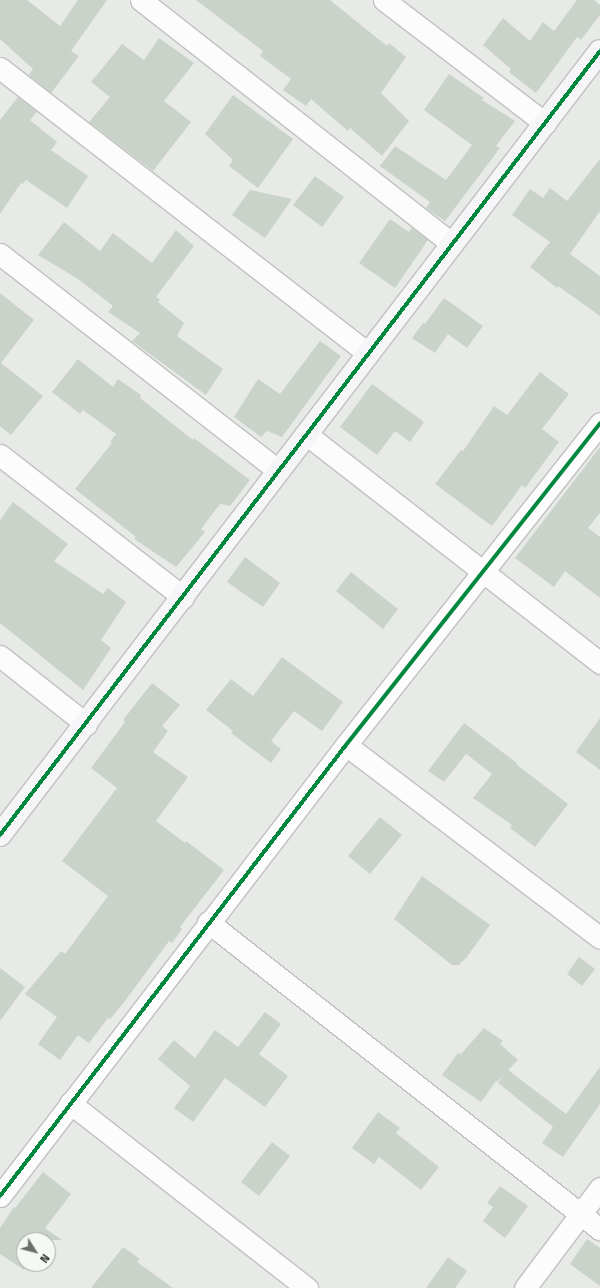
<!DOCTYPE html>
<html>
<head>
<meta charset="utf-8">
<style>
  body { margin:0 }
  #map { position:relative; width:600px; height:1288px; overflow:hidden; background:#e8eae8; font-family:"Titillium Web",sans-serif }
  div>[style] { position:absolute }
  .building>* { inset:0; background:#c9d3ca }
  .roads { filter:drop-shadow(1px 0 #c0c2c0) drop-shadow(-1px 0 #c0c2c0) drop-shadow(0 1px #c0c2c0) drop-shadow(0 -1px #c0c2c0) }
  .street>* { height:21px; margin:-10.5px; padding:0 10.5px; transform-origin:10.5px; border-radius:10.5px; background:#fcfcfc }
  .secondary>* { height:22px; margin:-11px; padding:0 11px; transform-origin:11px; border-radius:11px; background:#f6f6f9 }
  .cycleway>* { height:4px; margin:-2px; padding:0 2px; transform-origin:2px; border-radius:2px; background:#00873e }
  span { translate:-50% -50%; white-space:nowrap; text-align:center; line-height:1.15; -webkit-text-stroke:4px #f4f9f5; paint-order:stroke }
  .north { position:absolute; left:16px; top:1232px; width:40px; height:40px; box-sizing:border-box; background:#f4f9f5; border:1px solid #a3a7a3; border-radius:50%; rotate:126deg; font-size:11px; font-weight:700; line-height:16px; text-align:center; color:#292b29 }
  .north::after { content:''; display:block; margin:auto; width:14px; height:18px; background:#6c6e6c; clip-path:polygon(50% 0,100% 100%,50% 72%,0 100%) }
</style>
</head>
<body>
<div id="map">
  <div class="building">
    <div style="clip-path:polygon(0 0,27px 0,60px 26px,78px 0,107px 0,71px 51px,79px 56px,51px 93px,29px 75px,33px 69px,0 39px)"></div>
    <div style="clip-path:polygon(196px 0,330px 0,387px 46px,389px 43px,406px 57px,381px 93px,409px 121px,382px 156px,350px 128px,348px 131px,311px 99px,306px 106px,283px 90px,291px 79px,260px 56px,263px 51px)"></div>
    <div style="clip-path:polygon(577px 0,594px 0,600px 5px,600px 15px,581px 40px,577px 37px,536px 93px,509px 72px,511px 69px,483px 45px,503px 18px,530px 41px,543px 22px,554px 31px)"></div>
    <div style="clip-path:polygon(159px 38px,194px 63px,164px 101px,191px 122px,153px 171px,89px 122px,110px 97px,91px 82px,122px 44px,144px 60px)"></div>
    <div style="clip-path:polygon(449px 74px,484px 98px,482px 100px,515px 121px,496px 146px,500px 148px,445px 221px,426px 208px,430px 202px,380px 166px,395px 146px,446px 180px,472px 145px,424px 110px)"></div>
    <div style="clip-path:polygon(233px 95px,293px 139px,258px 188px,229px 166px,233px 160px,205px 134px)"></div>
    <div style="clip-path:polygon(18px 97px,37px 112px,30px 120px,57px 142px,51px 150px,88px 176px,67px 208px,26px 180px,23px 184px,21px 183px,0 214px,0 120px)"></div>
    <div style="clip-path:polygon(600px 159px,600px 211px,570px 254px,600px 276px,600px 316px,558px 286px,557px 288px,530px 267px,550px 242px,512px 215px,530px 189px,543px 198px,550px 188px,567px 201px)"></div>
    <div style="clip-path:polygon(315px 176px,344px 197px,322px 227px,293px 205px)"></div>
    <div style="clip-path:polygon(250px 190px,292px 199px,265px 238px,232px 215px)"></div>
    <div style="clip-path:polygon(390px 219px,409px 232px,412px 228px,428px 240px,395px 288px,359px 263px)"></div>
    <div style="clip-path:polygon(64px 222px,100px 251px,113px 233px,152px 263px,176px 230px,194px 246px,156px 297px,160px 300px,158px 302px,184px 323px,177px 336px,223px 369px,206px 395px,132px 341px,140px 333px,108px 312px,113px 306px,78px 279px,38px 255px)"></div>
    <div style="clip-path:polygon(0 293px,34px 320px,1px 363px,43px 396px,11px 435px,0 426px)"></div>
    <div style="clip-path:polygon(444px 298px,483px 326px,467px 348px,448px 334px,435px 353px,412px 338px,423px 323px,425px 324px)"></div>
    <div style="clip-path:polygon(320px 341px,341px 356px,282px 437px,267px 431px,261px 437px,234px 417px,258px 379px,280px 394px)"></div>
    <div style="clip-path:polygon(78px 359px,113px 387px,118px 379px,141px 395px,140px 398px,193px 440px,194px 438px,250px 480px,230px 506px,220px 504px,201px 529px,205px 532px,176px 567px,134px 539px,136px 537px,75px 489px,112px 443px,110px 442px,116px 434px,83px 410px,80px 414px,52px 392px)"></div>
    <div style="clip-path:polygon(540px 372px,569px 394px,542px 429px,559px 442px,525px 488px,522px 485px,492px 526px,435px 484px,461px 450px,463px 451px,494px 406px,507px 415px)"></div>
    <div style="clip-path:polygon(372px 384px,424px 422px,410px 442px,395px 431px,377px 455px,340px 427px)"></div>
    <div style="clip-path:polygon(600px 447px,600px 513px,588px 528px,600px 537px,600px 598px,565px 571px,554px 587px,515px 558px)"></div>
    <div style="clip-path:polygon(13px 502px,68px 544px,54px 561px,103px 594px,108px 588px,126px 602px,101px 640px,111px 648px,83px 690px,0 623px,0 520px)"></div>
    <div style="clip-path:polygon(245px 557px,280px 583px,263px 607px,227px 582px)"></div>
    <div style="clip-path:polygon(351px 572px,398px 609px,383px 629px,336px 591px)"></div>
    <div style="clip-path:polygon(282px 657px,343px 702px,322px 731px,294px 711px,271px 741px,281px 749px,271px 763px,231px 733px,233px 731px,206px 710px,231px 679px,253px 696px)"></div>
    <div style="clip-path:polygon(152px 683px,180px 705px,162px 726px,168px 731px,153px 752px,188px 777px,156px 821px,185px 843px,186px 841px,224px 870px,180px 927px,182px 929px,172px 943px,169px 941px,125px 1001px,110px 1019px,108px 1018px,89px 1043px,78px 1035px,60px 1060px,38px 1044px,57px 1017px,25px 994px,61px 951px,65px 954px,108px 896px,62px 861px,117px 788px,91px 768px,125px 722px,123px 720px)"></div>
    <div style="clip-path:polygon(600px 718px,600px 770px,576px 752px)"></div>
    <div style="clip-path:polygon(464px 723px,517px 763px,516px 764px,568px 804px,535px 847px,510px 828px,512px 825px,473px 798px,492px 774px,466px 754px,444px 782px,428px 771px)"></div>
    <div style="clip-path:polygon(380px 817px,402px 835px,370px 874px,348px 856px)"></div>
    <div style="clip-path:polygon(422px 876px,490px 925px,466px 958px,459px 965px,452px 965px,394px 919px)"></div>
    <div style="clip-path:polygon(579px 957px,595px 969px,582px 986px,567px 974px)"></div>
    <div style="clip-path:polygon(0 968px,25px 987px,0 1021px)"></div>
    <div style="clip-path:polygon(265px 1012px,281px 1024px,259px 1054px,288px 1076px,265px 1107px,225px 1078px,193px 1122px,174px 1108px,190px 1086px,158px 1059px,174px 1040px,195px 1058px,215px 1030px,238px 1047px)"></div>
    <div style="clip-path:polygon(484px 1028px,503px 1041px,500px 1044px,518px 1060px,508px 1070px,566px 1114px,600px 1067px,600px 1104px,563px 1157px,542px 1143px,553px 1127px,498px 1083px,505px 1074px,497px 1082px,496px 1081px,481px 1102px,442px 1075px,458px 1053px,461px 1054px)"></div>
    <div style="clip-path:polygon(378px 1112px,400px 1128px,396px 1133px,439px 1167px,421px 1190px,379px 1157px,374px 1164px,352px 1148px)"></div>
    <div style="clip-path:polygon(272px 1142px,290px 1156px,259px 1196px,241px 1182px)"></div>
    <div style="clip-path:polygon(43px 1172px,71px 1194px,45px 1228px,62px 1240px,24px 1240px,24px 1270px,0 1254px,0 1228px,14px 1207px,15px 1208px)"></div>
    <div style="clip-path:polygon(500px 1186px,528px 1206px,505px 1238px,483px 1221px,493px 1207px,487px 1203px)"></div>
    <div style="clip-path:polygon(587px 1239px,600px 1248px,600px 1286px,570px 1264px)"></div>
    <div style="clip-path:polygon(123px 1247px,140px 1259px,137px 1262px,173px 1288px,91px 1288px)"></div>
    <div style="clip-path:polygon(448px 1257px,467px 1271px,455px 1288px,426px 1288px)"></div>
  </div>
  <div class="roads">
    <div class="street">
      <div style="left:141px;top:0;width:394px;rotate:38.1deg"></div>
      <div style="left:384px;top:0;width:203px;rotate:37.4deg"></div>
      <div style="left:0;top:68px;width:465px;rotate:37.8deg"></div>
      <div style="left:0;top:254px;width:353px;rotate:37.9deg"></div>
      <div style="left:306px;top:434px;width:373px;rotate:37.9deg"></div>
      <div style="left:0;top:455px;width:232px;rotate:37.8deg"></div>
      <div style="left:0;top:656px;width:110px;rotate:38.3deg"></div>
      <div style="left:346px;top:745px;width:319px;rotate:37.2deg"></div>
      <div style="left:208px;top:922px;width:498px;rotate:38.1deg"></div>
      <div style="left:70px;top:1103px;width:301px;rotate:38deg"></div>
      <div style="left:0;top:1196px;width:568px;rotate:-52.51deg"></div>
      <div style="left:346px;top:745px;width:410px;rotate:-51.7deg"></div>
      <div style="left:525px;top:1288px;width:125px;rotate:-53.1deg"></div>
    </div>
    <div class="secondary">
      <div style="left:0;top:835px;width:987px;rotate:-52.57deg"></div>
    </div>
  </div>
  <div class="cycleway">
    <div style="left:0;top:835px;width:987px;rotate:-52.57deg"></div>
    <div style="left:0;top:1196px;width:568px;rotate:-52.51deg"></div>
    <div style="left:346px;top:745px;width:410px;rotate:-51.7deg"></div>
  </div>
  <div class="north">N</div>
</div>
</body>
</html>
